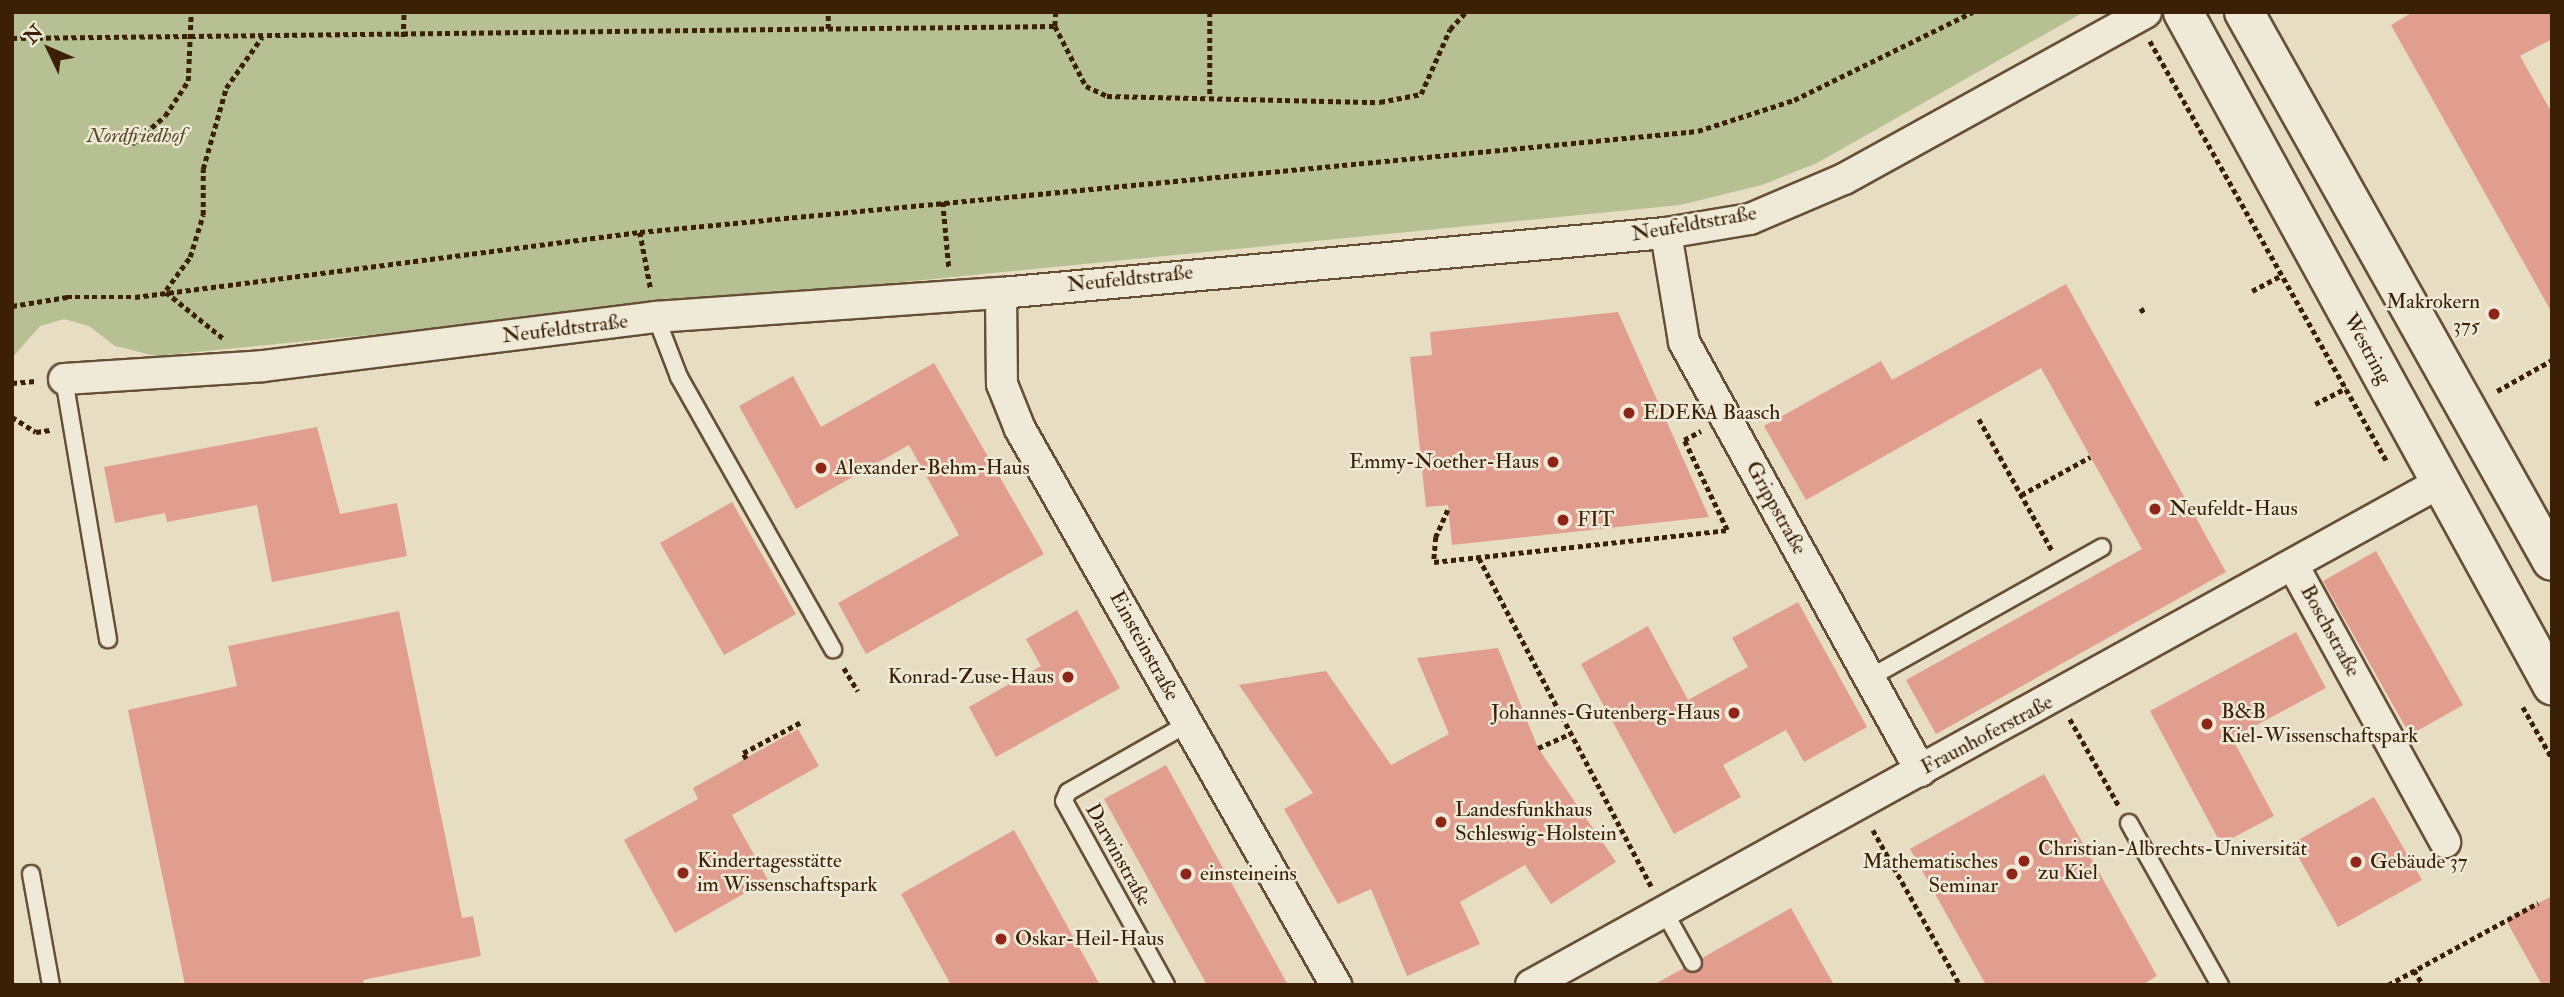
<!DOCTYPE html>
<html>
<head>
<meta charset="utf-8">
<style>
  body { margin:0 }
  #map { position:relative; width:2564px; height:997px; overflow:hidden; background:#e6ddc2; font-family:"IM FELL Double Pica",serif }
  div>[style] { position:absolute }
  .green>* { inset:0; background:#b6c093 }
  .building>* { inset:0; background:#e19e8f }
  .path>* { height:4.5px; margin-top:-2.25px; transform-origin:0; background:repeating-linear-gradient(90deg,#3b2006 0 5px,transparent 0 8.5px) }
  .roads { filter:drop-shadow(2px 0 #664f35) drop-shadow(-2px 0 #664f35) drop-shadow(0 2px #664f35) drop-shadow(0 -2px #664f35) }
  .lane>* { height:16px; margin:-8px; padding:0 8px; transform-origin:8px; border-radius:8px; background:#efe9d7 }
  .street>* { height:30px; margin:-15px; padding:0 15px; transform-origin:15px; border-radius:15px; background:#efe9d7 }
  .secondary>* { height:38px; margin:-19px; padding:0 19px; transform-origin:19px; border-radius:19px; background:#efe9d7 }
  .dots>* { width:19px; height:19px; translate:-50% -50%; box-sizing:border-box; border:4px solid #efe9d7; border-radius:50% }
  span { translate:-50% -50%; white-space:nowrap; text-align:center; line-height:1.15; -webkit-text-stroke:5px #efe9d7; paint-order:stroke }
  .park-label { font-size:21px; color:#5a4829; font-style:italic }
  .street-label { font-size:21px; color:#3b2006 }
  .poi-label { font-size:21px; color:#3b2006 }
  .right { translate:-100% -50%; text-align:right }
  .left { translate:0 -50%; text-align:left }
  .frame { position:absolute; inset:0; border:14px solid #3b2006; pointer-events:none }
  .north { position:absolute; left:14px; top:14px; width:70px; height:70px; -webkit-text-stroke:5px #efe9d7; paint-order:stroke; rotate:314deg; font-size:19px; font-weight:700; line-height:28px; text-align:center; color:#3b2006 }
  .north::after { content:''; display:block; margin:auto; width:24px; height:32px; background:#3b2006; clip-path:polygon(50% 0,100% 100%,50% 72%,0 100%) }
</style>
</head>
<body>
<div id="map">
  <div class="green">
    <div style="clip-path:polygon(12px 12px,2084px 12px,1817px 163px,1762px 185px,1680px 205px,156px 356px,115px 346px,89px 326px,64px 319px,40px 326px,12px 358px)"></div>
  </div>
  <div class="building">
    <div style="clip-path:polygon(2413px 12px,2552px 12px,2552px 39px,2520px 56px,2552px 113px,2552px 313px,2391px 25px)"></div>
    <div style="clip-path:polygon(2066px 284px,2226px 572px,1936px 734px,1906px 680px,2142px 549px,2041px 368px,1806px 500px,1764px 426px,1881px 361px,1892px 380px)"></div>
    <div style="clip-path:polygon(1618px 312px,1709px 517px,1452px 545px,1448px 505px,1426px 507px,1410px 357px,1432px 355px,1430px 332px)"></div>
    <div style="clip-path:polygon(934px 363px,1044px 554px,866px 654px,838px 603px,959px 535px,909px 445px,796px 509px,739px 406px,793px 376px,821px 427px)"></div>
    <div style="clip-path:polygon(317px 427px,340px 514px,397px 503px,407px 556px,272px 582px,257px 505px,167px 522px,165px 513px,115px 523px,104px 467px)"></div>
    <div style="clip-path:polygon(732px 502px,796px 614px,724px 655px,660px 543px)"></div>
    <div style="clip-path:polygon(2376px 551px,2463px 705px,2410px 735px,2323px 581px)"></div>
    <div style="clip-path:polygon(1798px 602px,1867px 727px,1804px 762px,1786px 730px,1723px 765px,1741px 797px,1674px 834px,1581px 664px,1648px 626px,1688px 700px,1748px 667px,1732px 638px)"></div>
    <div style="clip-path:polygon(1077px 610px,1120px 688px,996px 757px,969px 707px,1041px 666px,1026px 639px)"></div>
    <div style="clip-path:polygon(399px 611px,462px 918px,473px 916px,481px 956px,363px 980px,364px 985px,185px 985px,128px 710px,237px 686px,228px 646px)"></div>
    <div style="clip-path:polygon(2296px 632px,2326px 688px,2232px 738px,2274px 816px,2221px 844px,2150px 711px)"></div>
    <div style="clip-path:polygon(1498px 648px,1538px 748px,1616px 862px,1551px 904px,1525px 865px,1460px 902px,1480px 944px,1407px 976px,1371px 889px,1338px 904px,1284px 809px,1313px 793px,1239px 685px,1326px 671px,1391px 765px,1449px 734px,1417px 658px)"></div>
    <div style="clip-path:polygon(798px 729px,819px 766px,732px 815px,768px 880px,675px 933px,624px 840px,698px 799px,693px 788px)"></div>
    <div style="clip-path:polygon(1166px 765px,1268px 949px,1288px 985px,1207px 985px,1104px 799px)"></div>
    <div style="clip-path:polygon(2044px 774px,2157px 976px,2142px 985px,1986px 985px,1910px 849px)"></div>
    <div style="clip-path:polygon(2374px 797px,2422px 880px,2338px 927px,2291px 844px)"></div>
    <div style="clip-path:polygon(1014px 830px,1100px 985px,951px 985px,901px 894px)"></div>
    <div style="clip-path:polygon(2552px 896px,2552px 985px,2542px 985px,2506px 920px)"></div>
    <div style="clip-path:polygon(1791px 908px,1834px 985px,1653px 985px,1684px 968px,1698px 972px,1702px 958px)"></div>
  </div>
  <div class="path">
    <div style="left:1056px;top:12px;width:14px;rotate:94deg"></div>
    <div style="left:1055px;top:26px;width:68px;rotate:62.7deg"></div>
    <div style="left:1086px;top:86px;width:23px;rotate:25deg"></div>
    <div style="left:1107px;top:96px;width:273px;rotate:1.3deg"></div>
    <div style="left:1380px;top:102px;width:42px;rotate:-11deg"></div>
    <div style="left:1421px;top:94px;width:71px;rotate:-66deg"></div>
    <div style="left:1450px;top:29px;width:23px;rotate:-47deg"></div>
    <div style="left:1210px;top:12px;width:85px;rotate:90deg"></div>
    <div style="left:828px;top:29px;width:17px;rotate:-90deg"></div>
    <div style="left:403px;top:37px;width:25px;rotate:-88deg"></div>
    <div style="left:12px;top:38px;width:1043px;rotate:-0.66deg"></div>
    <div style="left:2150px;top:41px;width:484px;rotate:60.6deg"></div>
    <div style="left:132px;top:144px;width:43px;rotate:-40.3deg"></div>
    <div style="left:165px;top:116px;width:42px;rotate:-56.7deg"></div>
    <div style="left:188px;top:81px;width:69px;rotate:-87.5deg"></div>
    <div style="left:943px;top:202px;width:66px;rotate:84.8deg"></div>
    <div style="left:640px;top:232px;width:59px;rotate:79.3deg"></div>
    <div style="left:166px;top:290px;width:41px;rotate:-54deg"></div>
    <div style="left:190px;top:257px;width:44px;rotate:-72.8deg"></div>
    <div style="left:203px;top:215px;width:46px;rotate:-90deg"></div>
    <div style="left:203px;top:169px;width:84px;rotate:-74.1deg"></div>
    <div style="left:226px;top:88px;width:62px;rotate:-54.8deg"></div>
    <div style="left:2252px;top:291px;width:34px;rotate:-28deg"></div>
    <div style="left:166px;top:292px;width:75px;rotate:39deg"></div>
    <div style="left:12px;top:306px;width:56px;rotate:-9.3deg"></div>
    <div style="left:67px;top:297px;width:68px"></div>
    <div style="left:135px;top:297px;width:509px;rotate:-7.33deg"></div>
    <div style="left:640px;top:232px;width:1063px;rotate:-5.45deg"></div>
    <div style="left:1698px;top:131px;width:101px;rotate:-17.9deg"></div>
    <div style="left:1794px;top:100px;width:199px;rotate:-26.2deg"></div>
    <div style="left:2141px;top:308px;width:6px;rotate:59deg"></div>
    <div style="left:12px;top:383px;width:24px;rotate:-5deg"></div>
    <div style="left:2497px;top:391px;width:63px;rotate:-29.4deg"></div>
    <div style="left:2315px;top:404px;width:35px;rotate:-27deg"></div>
    <div style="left:12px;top:417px;width:28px;rotate:32deg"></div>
    <div style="left:36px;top:432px;width:14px;rotate:-8deg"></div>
    <div style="left:1979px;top:419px;width:150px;rotate:60.9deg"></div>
    <div style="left:2021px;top:495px;width:79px;rotate:-28.8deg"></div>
    <div style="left:1448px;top:510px;width:30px;rotate:114deg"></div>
    <div style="left:1436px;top:537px;width:25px;rotate:95deg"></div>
    <div style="left:1434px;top:562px;width:295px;rotate:-6.2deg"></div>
    <div style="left:1727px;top:530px;width:100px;rotate:-115.5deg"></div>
    <div style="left:1684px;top:440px;width:19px;rotate:-28deg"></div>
    <div style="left:1479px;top:558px;width:372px;rotate:62.3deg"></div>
    <div style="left:844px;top:668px;width:27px;rotate:59deg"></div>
    <div style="left:2523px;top:707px;width:59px;rotate:60.4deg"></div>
    <div style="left:2070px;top:719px;width:100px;rotate:60.6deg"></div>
    <div style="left:1538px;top:748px;width:35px;rotate:-24deg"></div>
    <div style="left:746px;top:759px;width:7px;rotate:-117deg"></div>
    <div style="left:743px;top:753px;width:68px;rotate:-28.1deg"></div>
    <div style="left:1873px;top:830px;width:178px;rotate:60.7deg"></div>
    <div style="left:2414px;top:970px;width:17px;rotate:59deg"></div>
    <div style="left:2388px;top:985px;width:171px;rotate:-28.7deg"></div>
  </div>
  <div class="roads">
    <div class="lane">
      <div style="left:656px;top:317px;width:64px;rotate:69deg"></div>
      <div style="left:679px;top:377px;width:313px;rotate:60.5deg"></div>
      <div style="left:64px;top:379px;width:264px;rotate:80.4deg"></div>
      <div style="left:1869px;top:678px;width:267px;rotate:-29.3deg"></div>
      <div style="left:2129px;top:823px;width:186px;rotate:60.7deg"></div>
      <div style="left:31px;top:874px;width:113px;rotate:79.8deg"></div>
      <div style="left:1665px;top:913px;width:57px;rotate:60.8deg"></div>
      <div style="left:1166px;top:985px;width:210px;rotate:-119deg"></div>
      <div style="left:1064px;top:801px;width:10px;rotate:-66deg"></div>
      <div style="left:1068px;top:792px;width:137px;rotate:-29.7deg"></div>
    </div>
    <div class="street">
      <div style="left:1666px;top:233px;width:110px;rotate:80.6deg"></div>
      <div style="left:1684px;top:342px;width:490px;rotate:61.1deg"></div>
      <div style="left:1001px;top:293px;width:91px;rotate:89.4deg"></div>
      <div style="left:1002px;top:384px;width:48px;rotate:68.2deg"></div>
      <div style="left:1020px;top:429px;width:640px;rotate:60.39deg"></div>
      <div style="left:64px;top:379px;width:199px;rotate:-3.7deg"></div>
      <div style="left:263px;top:366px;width:396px;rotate:-7.1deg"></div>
      <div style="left:656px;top:317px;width:346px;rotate:-4deg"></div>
      <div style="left:1001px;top:293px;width:668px;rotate:-5.16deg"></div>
      <div style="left:1666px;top:233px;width:85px;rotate:-9.5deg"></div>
      <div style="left:1750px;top:219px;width:102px;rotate:-23.1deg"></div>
      <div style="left:1844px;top:179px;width:345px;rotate:-28.9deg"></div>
      <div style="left:2294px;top:567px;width:314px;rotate:61.2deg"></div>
      <div style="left:1531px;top:985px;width:1040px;rotate:-28.93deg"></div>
    </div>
    <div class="secondary">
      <div style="left:2183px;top:12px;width:768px;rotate:61.26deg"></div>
      <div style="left:2244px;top:12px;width:629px;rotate:60.71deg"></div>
    </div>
  </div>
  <div class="dots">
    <div style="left:2494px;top:314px;background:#8f2418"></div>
    <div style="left:1629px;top:413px;background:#8f2418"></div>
    <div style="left:1553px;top:462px;background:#8f2418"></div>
    <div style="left:821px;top:468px;background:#8f2418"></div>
    <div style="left:2155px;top:509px;background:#8f2418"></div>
    <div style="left:1563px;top:520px;background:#8f2418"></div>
    <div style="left:1068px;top:677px;background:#8f2418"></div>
    <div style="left:1734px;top:713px;background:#8f2418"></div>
    <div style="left:2207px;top:724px;background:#8f2418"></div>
    <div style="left:1441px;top:822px;background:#8f2418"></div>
    <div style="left:2024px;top:861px;background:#8f2418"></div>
    <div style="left:2356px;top:862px;background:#8f2418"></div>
    <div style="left:683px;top:873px;background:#8f2418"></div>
    <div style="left:1186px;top:874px;background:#8f2418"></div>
    <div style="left:2012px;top:874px;background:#8f2418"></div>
    <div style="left:1001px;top:939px;background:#8f2418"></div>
  </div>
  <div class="park-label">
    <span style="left:136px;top:136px">Nordfriedhof</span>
  </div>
  <div class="street-label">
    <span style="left:1694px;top:224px;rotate:-10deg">Neufeldtstraße</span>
    <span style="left:1130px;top:279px;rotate:-6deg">Neufeldtstraße</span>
    <span style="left:565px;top:329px;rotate:-7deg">Neufeldtstraße</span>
    <span style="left:2367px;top:349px;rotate:61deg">Westring</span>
    <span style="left:1776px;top:508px;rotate:61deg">Grippstraße</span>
    <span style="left:2330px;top:631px;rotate:61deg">Boschstraße</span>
    <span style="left:1144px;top:646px;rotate:61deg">Einsteinstraße</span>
    <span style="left:1987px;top:735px;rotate:-28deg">Fraunhoferstraße</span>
    <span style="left:1118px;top:855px;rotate:61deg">Darwinstraße</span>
  </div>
  <div class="poi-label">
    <span class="right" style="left:2480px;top:314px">Makrokern<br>375</span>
    <span class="left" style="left:1643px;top:413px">EDEKA Baasch</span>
    <span class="right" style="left:1539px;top:462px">Emmy-Noether-Haus</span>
    <span class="left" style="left:835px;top:468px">Alexander-Behm-Haus</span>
    <span class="left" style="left:2169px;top:509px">Neufeldt-Haus</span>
    <span class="left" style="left:1577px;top:520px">FIT</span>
    <span class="right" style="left:1054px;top:677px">Konrad-Zuse-Haus</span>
    <span class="left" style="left:2221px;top:724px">B&amp;B<br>Kiel-Wissenschaftspark</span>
    <span class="right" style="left:1720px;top:713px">Johannes-Gutenberg-Haus</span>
    <span class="left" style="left:1455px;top:822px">Landesfunkhaus<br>Schleswig-Holstein</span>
    <span class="left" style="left:2038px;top:861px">Christian-Albrechts-Universität<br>zu Kiel</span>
    <span class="left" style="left:697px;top:873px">Kindertagesstätte<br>im Wissenschaftspark</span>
    <span class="right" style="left:1998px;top:874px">Mathematisches<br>Seminar</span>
    <span class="left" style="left:2370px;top:862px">Gebäude 37</span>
    <span class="left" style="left:1200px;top:874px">einsteineins</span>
    <span class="left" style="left:1015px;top:939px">Oskar-Heil-Haus</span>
  </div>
  <div class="frame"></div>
  <div class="north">N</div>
</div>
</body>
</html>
